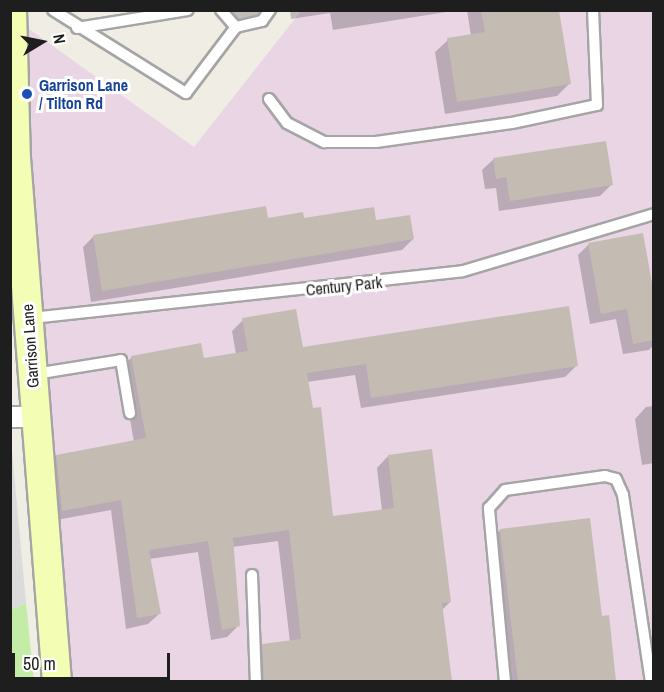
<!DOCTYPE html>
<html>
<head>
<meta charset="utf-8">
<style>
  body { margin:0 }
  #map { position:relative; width:664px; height:692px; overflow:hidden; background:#f0ede4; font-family:"Archivo Narrow",sans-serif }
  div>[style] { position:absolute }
  .residential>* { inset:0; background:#dcdbdb }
  .industrial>* { inset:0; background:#e9d5e4 }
  .grass>* { inset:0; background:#c3eda6 }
  .shadow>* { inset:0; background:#0003 }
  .building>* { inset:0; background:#c4bcb3 }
  .roads { filter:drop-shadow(2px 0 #a5a5a5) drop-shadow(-2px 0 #a5a5a5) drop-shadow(0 2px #a5a5a5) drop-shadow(0 -2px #a5a5a5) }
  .lane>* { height:10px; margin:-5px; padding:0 5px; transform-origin:5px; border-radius:5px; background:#fff }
  .street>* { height:20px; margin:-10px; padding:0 10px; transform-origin:10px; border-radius:10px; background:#fff }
  .secondary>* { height:28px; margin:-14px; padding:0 14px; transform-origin:14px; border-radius:14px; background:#f3fdb4 }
  .dots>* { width:16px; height:16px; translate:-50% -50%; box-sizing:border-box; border:3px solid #fff; border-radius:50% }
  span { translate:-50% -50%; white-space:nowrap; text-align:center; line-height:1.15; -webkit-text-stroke:6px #fff; paint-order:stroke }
  .transit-label { font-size:16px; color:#164399; font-weight:700 }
  .left { translate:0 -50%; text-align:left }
  .street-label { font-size:16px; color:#1e1e1e }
  .frame { position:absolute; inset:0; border:12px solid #1e1e1e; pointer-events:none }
  .north { position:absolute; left:12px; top:12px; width:60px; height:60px; -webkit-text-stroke:4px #fff; paint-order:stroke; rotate:80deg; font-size:16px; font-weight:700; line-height:24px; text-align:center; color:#1e1e1e }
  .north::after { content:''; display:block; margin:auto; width:21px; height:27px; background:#1e1e1e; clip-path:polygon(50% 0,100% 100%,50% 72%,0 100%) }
  .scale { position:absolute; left:12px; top:653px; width:158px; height:27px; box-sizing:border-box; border:3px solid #1e1e1e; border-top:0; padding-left:8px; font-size:18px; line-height:21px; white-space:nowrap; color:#1e1e1e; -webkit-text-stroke:4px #fff; paint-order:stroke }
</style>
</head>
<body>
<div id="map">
  <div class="residential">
    <div style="clip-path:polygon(10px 428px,26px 603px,11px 610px,10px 610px)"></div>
  </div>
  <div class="industrial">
    <div style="clip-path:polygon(301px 11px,653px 11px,653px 681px,68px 681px,30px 183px,29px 29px,194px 147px)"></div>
  </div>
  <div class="grass">
    <div style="clip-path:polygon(26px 603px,34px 681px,11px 681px,11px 610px)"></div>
  </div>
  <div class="shadow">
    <div style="clip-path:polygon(222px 10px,285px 10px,224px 22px)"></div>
    <div style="clip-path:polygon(290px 10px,459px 10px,333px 30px,330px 13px,291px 19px)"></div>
    <div style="clip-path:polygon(467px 10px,557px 10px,569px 84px,557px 96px,445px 114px,435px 52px,448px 40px,471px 36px)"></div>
    <div style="clip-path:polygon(494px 159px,611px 185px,600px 196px,499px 211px,496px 188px,485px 189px,482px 170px)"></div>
    <div style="clip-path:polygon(267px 219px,375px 222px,413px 239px,402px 250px,91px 302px,83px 247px,94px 236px)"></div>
    <div style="clip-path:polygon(589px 244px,654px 303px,654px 345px,649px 350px,623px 354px,616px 319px,590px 324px,578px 255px)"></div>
    <div style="clip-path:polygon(243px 320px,301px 348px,576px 366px,565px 377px,361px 408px,355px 375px,307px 382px,332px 517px,382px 511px,377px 468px,388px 456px,450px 602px,442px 610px,451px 682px,253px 682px,252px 657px,263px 646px,290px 642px,278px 541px,232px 547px,239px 625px,227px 637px,211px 640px,198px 552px,149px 559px,160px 613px,148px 624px,126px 629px,111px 510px,51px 521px,45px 467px,56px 456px,134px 442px,121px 368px,132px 357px,202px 360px,236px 354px,232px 331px)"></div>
    <div style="clip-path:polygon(654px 406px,654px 463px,642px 465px,635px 419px,646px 407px)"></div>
    <div style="clip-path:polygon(500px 530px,601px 618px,608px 617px,614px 682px,505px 682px,489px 541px)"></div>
  </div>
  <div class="building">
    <div style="clip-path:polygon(481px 10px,559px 10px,571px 84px,457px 102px,447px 38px,485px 32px)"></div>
    <div style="clip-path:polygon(606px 141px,613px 185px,510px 201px,506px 177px,496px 179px,493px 158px)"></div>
    <div style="clip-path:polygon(266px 206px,268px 218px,303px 212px,304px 218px,374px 207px,376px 220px,410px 215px,414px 239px,102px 291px,93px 235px)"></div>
    <div style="clip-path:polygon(643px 233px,654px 294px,654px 340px,633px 344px,627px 309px,601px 314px,588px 243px)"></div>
    <div style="clip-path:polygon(569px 306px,578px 366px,371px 398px,366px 364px,307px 373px,313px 408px,321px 407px,333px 516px,394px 508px,388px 455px,432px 449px,451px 602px,442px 603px,452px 681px,264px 681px,262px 644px,301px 639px,289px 530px,233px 538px,240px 626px,222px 630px,208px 541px,149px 550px,161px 614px,137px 618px,121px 500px,62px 511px,56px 455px,146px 438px,131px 356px,201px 343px,204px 358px,248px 351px,242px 318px,296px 309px,303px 347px)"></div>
    <div style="clip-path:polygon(590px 518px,602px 616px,609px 615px,616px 681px,518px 681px,500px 529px)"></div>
  </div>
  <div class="roads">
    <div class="lane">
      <div style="left:53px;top:10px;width:157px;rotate:32deg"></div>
      <div style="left:186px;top:93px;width:83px;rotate:-52.9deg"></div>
      <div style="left:236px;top:27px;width:27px;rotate:-13deg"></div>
      <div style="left:262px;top:21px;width:14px;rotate:-54deg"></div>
      <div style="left:221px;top:10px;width:23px;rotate:49deg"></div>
      <div style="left:77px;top:28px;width:112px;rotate:-9.2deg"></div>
      <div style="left:269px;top:99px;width:30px;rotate:53deg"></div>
      <div style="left:287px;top:123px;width:42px;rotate:27.2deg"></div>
      <div style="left:324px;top:142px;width:52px"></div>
      <div style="left:376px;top:142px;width:137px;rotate:-8deg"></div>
      <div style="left:512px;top:123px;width:87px;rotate:-12deg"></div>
      <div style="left:597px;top:105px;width:95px;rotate:-92.4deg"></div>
      <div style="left:31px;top:312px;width:11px;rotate:27deg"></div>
      <div style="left:41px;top:317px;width:424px;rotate:-6.2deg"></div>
      <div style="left:463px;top:271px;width:199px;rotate:-16.6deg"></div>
      <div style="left:35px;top:374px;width:87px;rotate:-9.2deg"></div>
      <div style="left:121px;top:360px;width:54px;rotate:80.4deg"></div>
      <div style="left:252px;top:575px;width:107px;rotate:87.9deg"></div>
      <div style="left:505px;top:682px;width:175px;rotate:-95.3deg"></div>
      <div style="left:489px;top:508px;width:24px;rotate:-48deg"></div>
      <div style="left:505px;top:490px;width:101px;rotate:-8deg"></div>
      <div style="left:605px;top:476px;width:11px;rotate:15deg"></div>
      <div style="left:616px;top:479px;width:17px;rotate:66deg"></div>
      <div style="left:623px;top:495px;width:189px;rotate:81.5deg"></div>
    </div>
    <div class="street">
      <div style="left:10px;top:417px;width:25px"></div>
    </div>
    <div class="secondary">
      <div style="left:12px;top:10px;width:148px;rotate:88.5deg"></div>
      <div style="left:16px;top:158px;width:526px;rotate:85.53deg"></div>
    </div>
  </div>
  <div class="dots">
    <div style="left:27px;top:94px;background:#1a4fb4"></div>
  </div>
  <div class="transit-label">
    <span class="left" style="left:39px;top:94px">Garrison Lane<br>/ Tilton Rd</span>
  </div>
  <div class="street-label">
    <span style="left:344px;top:286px;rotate:-6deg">Century Park</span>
    <span style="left:30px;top:346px;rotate:-94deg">Garrison Lane</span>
  </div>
  <div class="frame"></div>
  <div class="north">N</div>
  <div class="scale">50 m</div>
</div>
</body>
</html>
